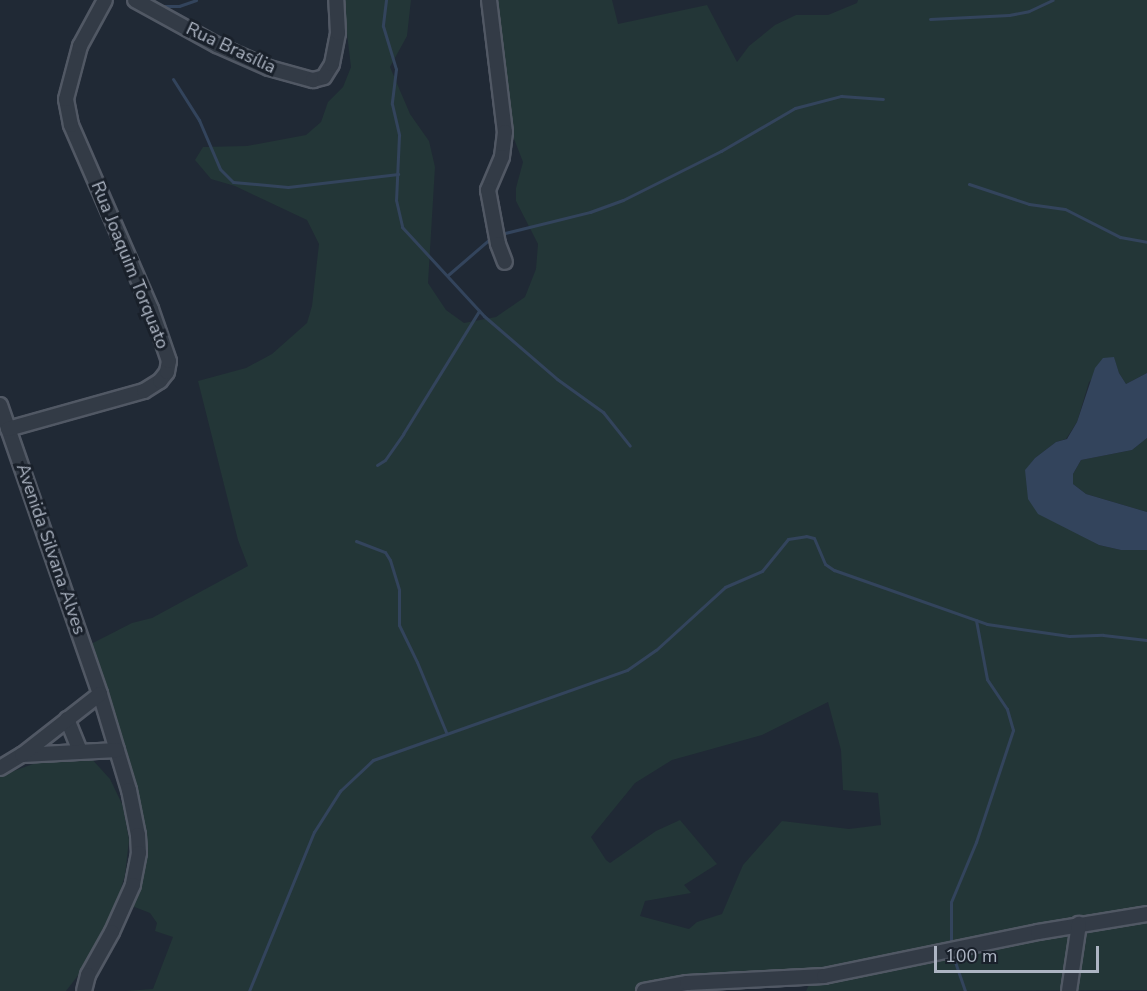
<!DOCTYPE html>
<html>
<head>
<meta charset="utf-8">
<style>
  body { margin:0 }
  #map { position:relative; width:1147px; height:991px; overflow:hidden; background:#202935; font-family:"Nunito Sans",sans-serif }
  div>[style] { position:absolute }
  .green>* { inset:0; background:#233637 }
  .water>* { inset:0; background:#33445c }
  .stream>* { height:3px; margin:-1.5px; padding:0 1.5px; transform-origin:1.5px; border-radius:1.5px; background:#33445c }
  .roads { filter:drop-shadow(2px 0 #515864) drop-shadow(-2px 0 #515864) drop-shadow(0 2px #515864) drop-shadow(0 -2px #515864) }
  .minor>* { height:14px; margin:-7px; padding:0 7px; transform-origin:7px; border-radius:7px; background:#333b46 }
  span { translate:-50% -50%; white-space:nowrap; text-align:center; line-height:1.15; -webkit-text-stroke:6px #19202a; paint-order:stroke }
  .street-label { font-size:18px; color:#adb5c3 }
  .scale { position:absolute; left:934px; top:946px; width:165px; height:27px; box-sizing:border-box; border:3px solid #adb5c3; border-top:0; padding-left:8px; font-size:18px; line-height:21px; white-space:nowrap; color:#adb5c3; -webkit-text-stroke:4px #19202a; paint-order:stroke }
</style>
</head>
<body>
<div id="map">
  <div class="green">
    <div style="clip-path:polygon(evenodd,343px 0,411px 0,407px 36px,390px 67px,410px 114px,429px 141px,435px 167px,428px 283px,446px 310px,464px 323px,496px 317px,525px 297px,536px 269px,538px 244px,516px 201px,516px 188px,523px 162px,509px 126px,493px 0,612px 0,618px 24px,707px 5px,737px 62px,749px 46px,775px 25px,796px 15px,828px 15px,857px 3px,858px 0,1147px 0,1147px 373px,1126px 384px,1119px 373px,1114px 358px,1089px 382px,1077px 422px,1066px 439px,1056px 442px,1035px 458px,1025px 471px,1070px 529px,1099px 545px,1121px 550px,1147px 550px,1147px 990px,806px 991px,809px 985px,805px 980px,650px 991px,125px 991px,153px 989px,173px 937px,155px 931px,157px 923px,150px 913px,132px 906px,141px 871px,143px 836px,87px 646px,132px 623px,152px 618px,248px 566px,238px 540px,198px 381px,246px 368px,272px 354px,307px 323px,312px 306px,319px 244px,307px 220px,235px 186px,211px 179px,195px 160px,203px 147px,247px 146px,306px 135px,321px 122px,328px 102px,343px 87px,351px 67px,343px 0,828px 702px,841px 750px,843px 790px,878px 793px,881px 825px,849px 829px,782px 821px,743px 865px,722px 914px,697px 922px,689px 929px,640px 916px,645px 901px,691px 893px,684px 885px,717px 864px,680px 820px,656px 831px,610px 863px,606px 860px,591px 837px,635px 783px,672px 760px,762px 735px,828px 702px)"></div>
    <div style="clip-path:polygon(1147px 438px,1147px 512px,1086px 494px,1073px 484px,1073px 474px,1081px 460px,1132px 450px)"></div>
    <div style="clip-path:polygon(69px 751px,90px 757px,110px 779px,123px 806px,129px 840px,125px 875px,111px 921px,90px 960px,66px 991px,0 991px,0 776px)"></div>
  </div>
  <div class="water">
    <div style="clip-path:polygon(1114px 357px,1119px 373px,1126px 384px,1147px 373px,1147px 438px,1132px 450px,1081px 460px,1073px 474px,1073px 484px,1086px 494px,1147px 512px,1147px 550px,1121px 550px,1099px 545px,1038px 514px,1028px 499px,1025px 470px,1035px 458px,1056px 442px,1067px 439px,1077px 422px,1095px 368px,1103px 358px)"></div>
  </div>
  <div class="stream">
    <div style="left:386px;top:0;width:26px;rotate:97deg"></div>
    <div style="left:383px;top:26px;width:45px;rotate:73.2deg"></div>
    <div style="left:396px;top:69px;width:35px;rotate:97deg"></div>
    <div style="left:392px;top:104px;width:32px;rotate:77deg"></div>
    <div style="left:399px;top:135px;width:65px;rotate:92.6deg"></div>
    <div style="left:396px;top:200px;width:28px;rotate:77deg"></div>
    <div style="left:402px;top:227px;width:121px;rotate:47.3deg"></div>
    <div style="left:484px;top:316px;width:96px;rotate:40.8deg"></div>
    <div style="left:557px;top:379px;width:57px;rotate:35.7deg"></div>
    <div style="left:603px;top:412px;width:43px;rotate:51.5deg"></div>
    <div style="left:159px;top:6px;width:20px"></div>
    <div style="left:179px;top:6px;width:18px;rotate:-19deg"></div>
    <div style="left:930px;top:19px;width:79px;rotate:-2.9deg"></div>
    <div style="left:1009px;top:15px;width:20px;rotate:-11deg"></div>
    <div style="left:1029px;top:11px;width:26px;rotate:-25deg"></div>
    <div style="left:173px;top:79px;width:49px;rotate:57.6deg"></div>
    <div style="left:199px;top:120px;width:53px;rotate:66.8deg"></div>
    <div style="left:220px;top:169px;width:18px;rotate:45deg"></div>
    <div style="left:233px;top:182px;width:55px;rotate:5.2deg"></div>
    <div style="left:288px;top:187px;width:111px;rotate:-6.7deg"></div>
    <div style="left:969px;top:184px;width:63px;rotate:18.4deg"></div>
    <div style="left:1029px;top:204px;width:36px;rotate:8deg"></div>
    <div style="left:1065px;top:209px;width:62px;rotate:27deg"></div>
    <div style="left:1120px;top:237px;width:27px;rotate:10deg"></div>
    <div style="left:501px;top:234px;width:92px;rotate:-13.9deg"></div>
    <div style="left:590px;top:212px;width:35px;rotate:-20deg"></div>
    <div style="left:623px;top:200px;width:110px;rotate:-26.6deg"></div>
    <div style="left:721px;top:151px;width:86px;rotate:-30.2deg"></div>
    <div style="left:795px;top:108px;width:48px;rotate:-14.6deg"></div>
    <div style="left:841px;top:96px;width:42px;rotate:4.1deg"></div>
    <div style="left:448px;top:275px;width:58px;rotate:-40.8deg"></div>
    <div style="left:377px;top:465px;width:9px;rotate:-32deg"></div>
    <div style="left:385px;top:460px;width:32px;rotate:-55deg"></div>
    <div style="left:403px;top:434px;width:145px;rotate:-58.3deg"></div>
    <div style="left:356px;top:541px;width:31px;rotate:21deg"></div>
    <div style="left:385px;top:552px;width:9px;rotate:58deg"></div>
    <div style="left:390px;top:560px;width:31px;rotate:73deg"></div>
    <div style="left:399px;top:590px;width:35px;rotate:90deg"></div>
    <div style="left:399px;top:625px;width:41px;rotate:64.1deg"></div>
    <div style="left:417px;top:662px;width:76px;rotate:67.5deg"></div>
    <div style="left:951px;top:947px;width:45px;rotate:-90deg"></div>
    <div style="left:951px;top:902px;width:65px;rotate:-67.4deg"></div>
    <div style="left:976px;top:842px;width:118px;rotate:-71.7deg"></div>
    <div style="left:1013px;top:730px;width:22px;rotate:-106deg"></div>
    <div style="left:1007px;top:709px;width:36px;rotate:-124deg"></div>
    <div style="left:987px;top:679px;width:60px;rotate:-100.6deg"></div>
    <div style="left:952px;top:953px;width:40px;rotate:71.1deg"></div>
    <div style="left:249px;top:991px;width:172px;rotate:-67.8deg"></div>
    <div style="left:314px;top:832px;width:49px;rotate:-57.6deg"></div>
    <div style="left:340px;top:791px;width:45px;rotate:-43.2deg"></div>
    <div style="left:373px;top:760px;width:269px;rotate:-19.5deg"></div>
    <div style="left:627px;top:670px;width:35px;rotate:-35deg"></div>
    <div style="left:656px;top:650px;width:93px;rotate:-42.4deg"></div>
    <div style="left:725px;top:587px;width:40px;rotate:-23.4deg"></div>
    <div style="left:762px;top:571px;width:41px;rotate:-50.9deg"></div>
    <div style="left:788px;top:539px;width:18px;rotate:-9deg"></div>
    <div style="left:806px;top:536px;width:8px;rotate:14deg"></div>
    <div style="left:814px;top:538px;width:28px;rotate:67deg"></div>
    <div style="left:825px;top:564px;width:11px;rotate:34deg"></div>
    <div style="left:834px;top:570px;width:162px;rotate:19.4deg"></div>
    <div style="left:987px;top:624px;width:83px;rotate:8.3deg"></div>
    <div style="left:1069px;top:636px;width:34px;rotate:-2deg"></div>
    <div style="left:1103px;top:635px;width:44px;rotate:6.5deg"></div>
  </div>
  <div class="roads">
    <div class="minor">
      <div style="left:135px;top:0;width:94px;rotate:28.8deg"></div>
      <div style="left:217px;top:45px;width:57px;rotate:23.9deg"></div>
      <div style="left:269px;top:68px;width:46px;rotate:15.3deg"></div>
      <div style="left:313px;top:80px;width:11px;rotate:-15deg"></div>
      <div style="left:324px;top:77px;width:15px;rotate:-58deg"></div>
      <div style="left:332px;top:64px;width:32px;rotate:-79deg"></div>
      <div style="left:338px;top:33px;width:33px;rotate:-93deg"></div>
      <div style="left:489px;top:0;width:133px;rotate:83.1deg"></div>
      <div style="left:505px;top:132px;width:25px;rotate:97deg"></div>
      <div style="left:502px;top:157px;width:36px;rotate:113deg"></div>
      <div style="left:488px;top:190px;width:55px;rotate:79.5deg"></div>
      <div style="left:498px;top:244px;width:19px;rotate:69deg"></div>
      <div style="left:0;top:405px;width:306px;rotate:70.9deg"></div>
      <div style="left:100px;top:694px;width:100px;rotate:73.2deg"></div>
      <div style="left:129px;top:790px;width:46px;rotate:78.7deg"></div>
      <div style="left:138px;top:835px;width:18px;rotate:87deg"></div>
      <div style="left:139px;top:853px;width:33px;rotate:101deg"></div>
      <div style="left:133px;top:885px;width:51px;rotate:114.1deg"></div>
      <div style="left:112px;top:932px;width:49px;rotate:119.2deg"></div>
      <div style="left:88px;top:975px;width:16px;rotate:104deg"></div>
      <div style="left:8px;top:429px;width:141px;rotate:-15.6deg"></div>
      <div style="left:144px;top:391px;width:19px;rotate:-32deg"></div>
      <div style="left:160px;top:381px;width:11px;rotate:-52deg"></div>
      <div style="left:167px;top:372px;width:11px;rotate:-80deg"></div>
      <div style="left:169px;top:361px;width:55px;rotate:-109.1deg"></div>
      <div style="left:151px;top:309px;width:201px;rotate:-113.5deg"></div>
      <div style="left:71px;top:125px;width:26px;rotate:-101deg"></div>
      <div style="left:66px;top:99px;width:55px;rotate:-75.2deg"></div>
      <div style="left:80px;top:46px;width:52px;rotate:-61.5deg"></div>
      <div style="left:67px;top:719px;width:35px;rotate:68deg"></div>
      <div style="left:22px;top:755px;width:95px;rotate:-3deg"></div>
      <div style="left:0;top:768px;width:26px;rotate:-31deg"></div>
      <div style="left:22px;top:755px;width:99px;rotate:-38deg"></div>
      <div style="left:644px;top:991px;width:44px;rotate:-10.5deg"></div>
      <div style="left:687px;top:983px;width:137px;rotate:-2.9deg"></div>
      <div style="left:824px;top:976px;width:218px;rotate:-11.6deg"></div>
      <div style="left:1038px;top:932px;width:110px;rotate:-9.4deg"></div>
      <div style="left:1069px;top:991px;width:68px;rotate:-81.5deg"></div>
    </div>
  </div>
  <div class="street-label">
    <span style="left:231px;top:48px;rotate:25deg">Rua Brasília</span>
    <span style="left:130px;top:265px;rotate:68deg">Rua Joaquim Torquato</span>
    <span style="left:51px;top:549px;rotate:71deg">Avenida Silvana Alves</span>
  </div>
  <div class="scale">100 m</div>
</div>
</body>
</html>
